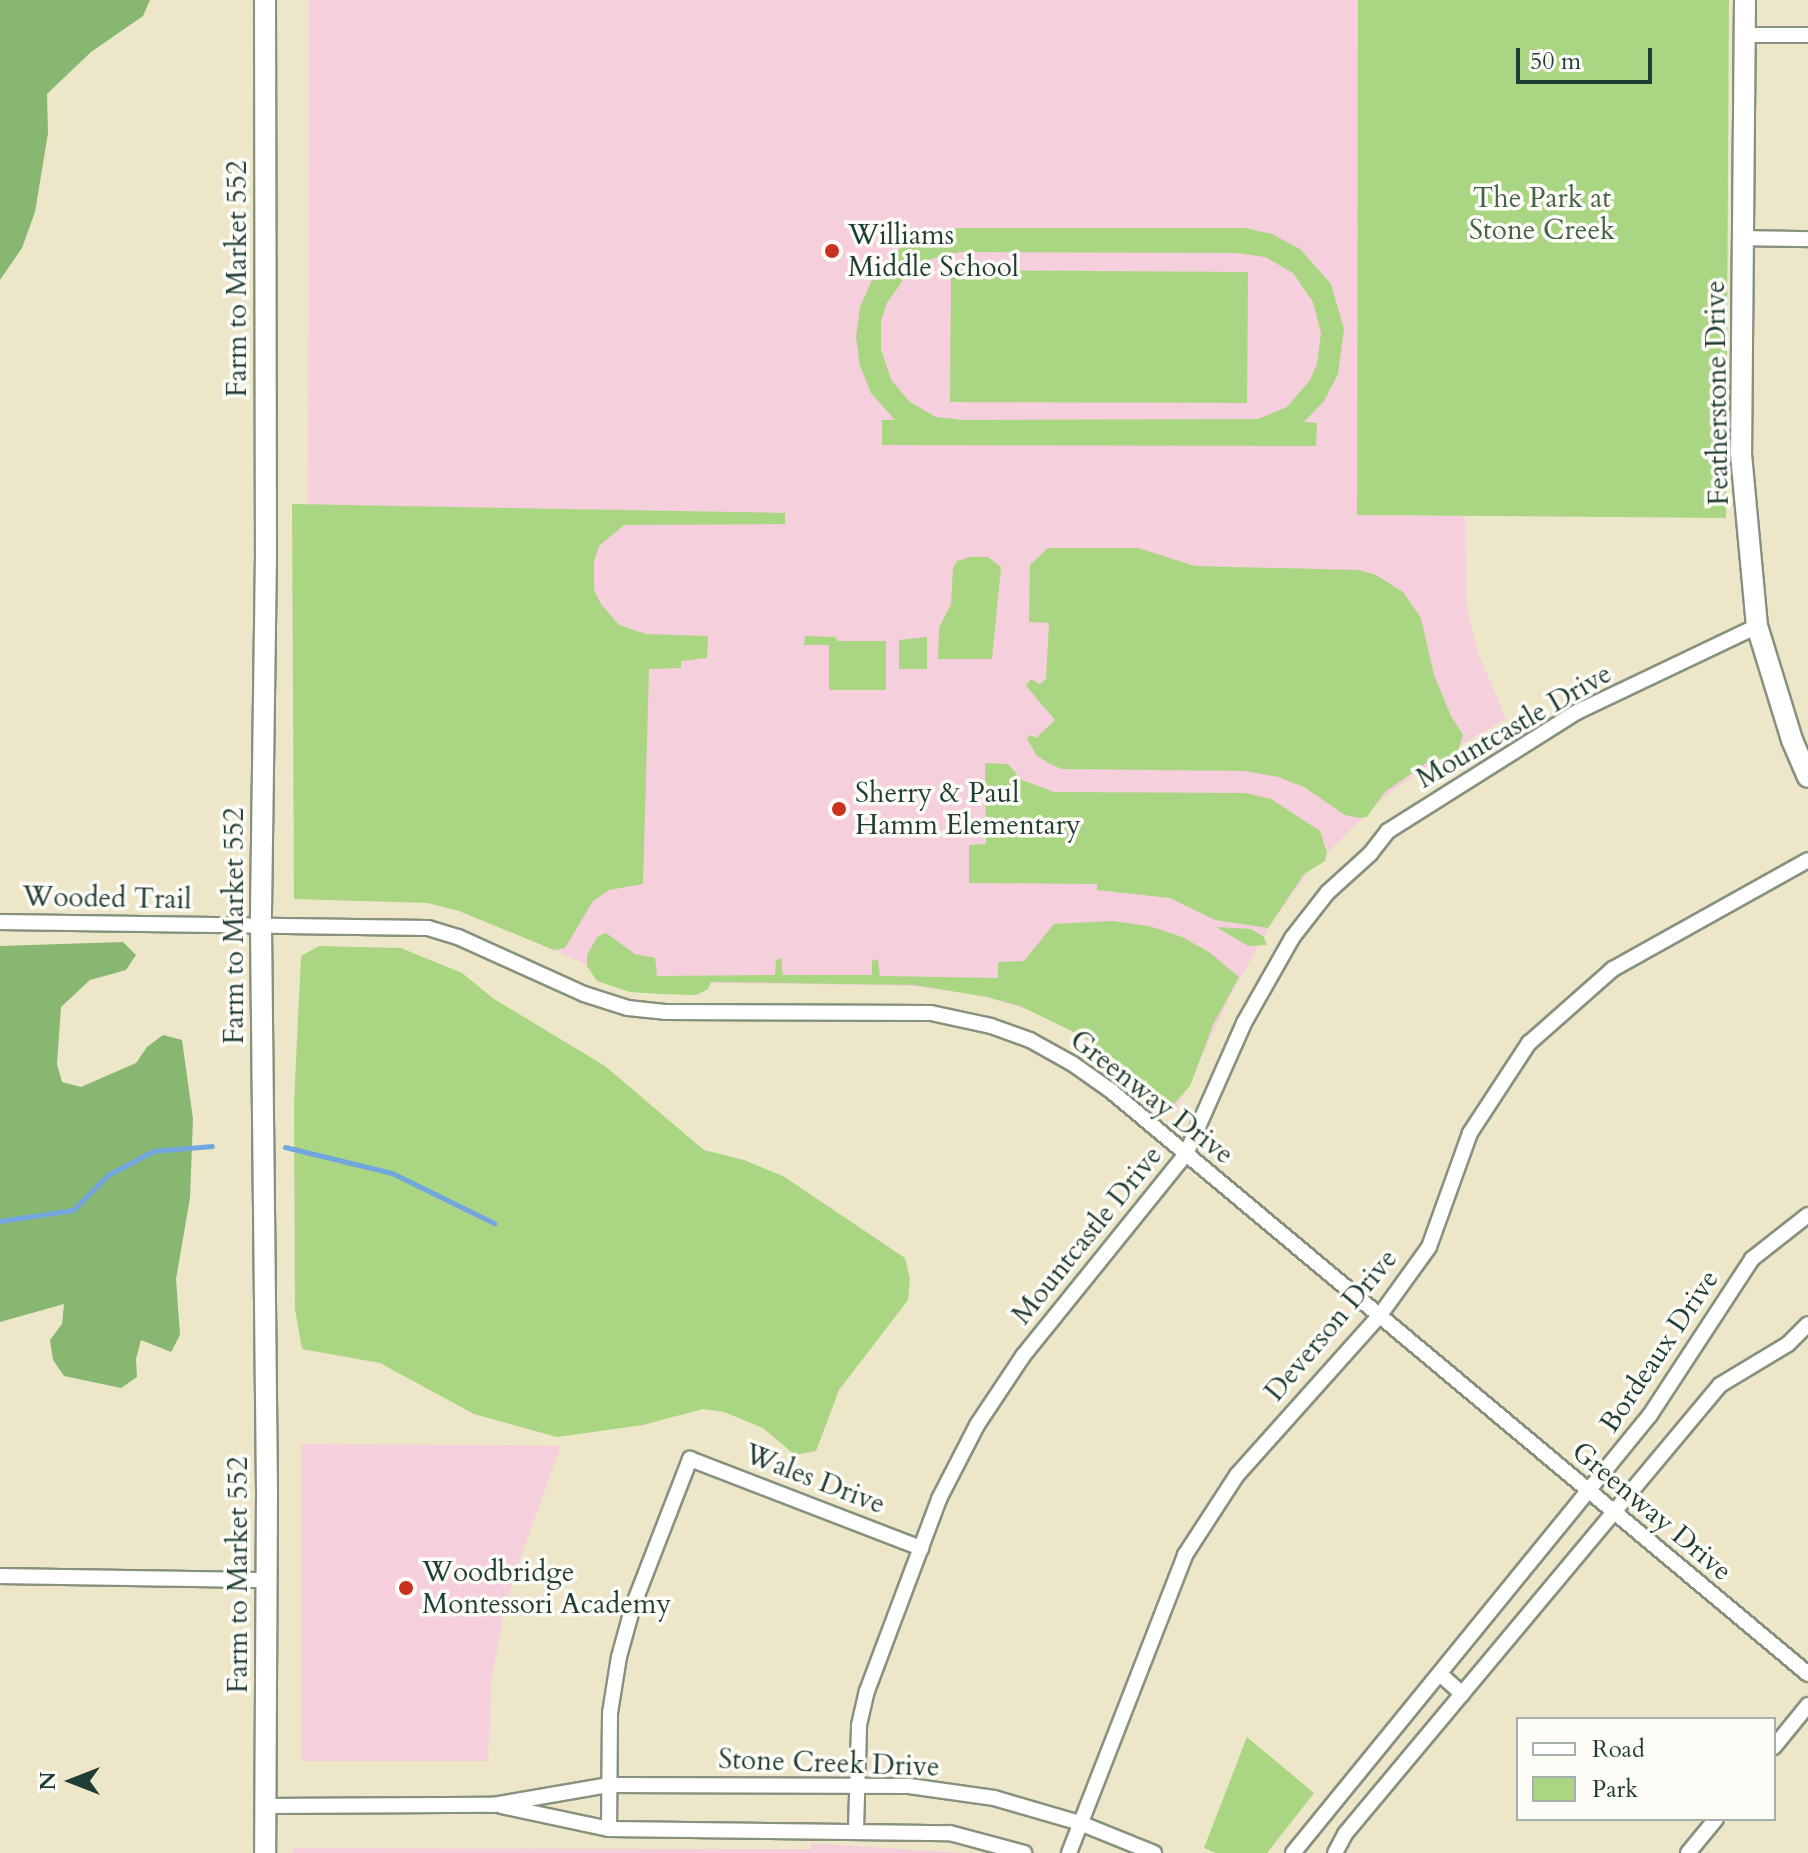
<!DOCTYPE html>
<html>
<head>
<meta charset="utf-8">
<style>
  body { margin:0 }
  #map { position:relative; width:1808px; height:1853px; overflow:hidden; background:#ede6c9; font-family:Cardo,serif }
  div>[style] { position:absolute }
  .built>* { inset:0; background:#f5cfdb }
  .green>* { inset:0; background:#aad683 }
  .forest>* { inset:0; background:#87b771 }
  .stream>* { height:5px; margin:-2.5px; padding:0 2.5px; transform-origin:2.5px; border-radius:2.5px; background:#73a6df }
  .roads { filter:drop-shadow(2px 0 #86927e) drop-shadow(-2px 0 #86927e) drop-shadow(0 2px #86927e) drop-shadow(0 -2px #86927e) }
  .street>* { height:14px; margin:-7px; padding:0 7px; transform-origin:7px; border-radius:7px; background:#fff }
  .secondary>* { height:20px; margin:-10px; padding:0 10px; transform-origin:10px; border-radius:10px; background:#fff }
  .dots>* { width:22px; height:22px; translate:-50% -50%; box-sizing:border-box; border:4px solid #fdfcf7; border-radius:50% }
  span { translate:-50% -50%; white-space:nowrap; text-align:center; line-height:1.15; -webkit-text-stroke:7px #fdfcf7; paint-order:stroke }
  .park-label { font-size:28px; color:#426348 }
  .poi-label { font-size:28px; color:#1f3d34 }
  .left { translate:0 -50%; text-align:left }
  .street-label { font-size:28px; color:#1f3d34 }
  .legend { position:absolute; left:1516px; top:1717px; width:260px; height:104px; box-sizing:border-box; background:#fdfcf7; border:2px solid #a4b0a9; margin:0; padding:10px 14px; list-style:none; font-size:24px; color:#1f3d34 }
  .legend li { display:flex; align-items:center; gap:16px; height:40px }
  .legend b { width:40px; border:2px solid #a4b0a9 }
  .north { position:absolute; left:32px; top:1741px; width:80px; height:80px; -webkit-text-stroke:6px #fdfcf7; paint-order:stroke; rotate:270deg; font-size:22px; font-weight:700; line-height:32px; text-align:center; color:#1f3d34 }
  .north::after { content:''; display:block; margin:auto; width:28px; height:36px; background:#1f3d34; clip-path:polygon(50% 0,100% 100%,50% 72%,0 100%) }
  .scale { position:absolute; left:1516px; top:48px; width:136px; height:36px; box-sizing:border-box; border:4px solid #1f3d34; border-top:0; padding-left:10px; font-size:24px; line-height:28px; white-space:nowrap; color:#1f3d34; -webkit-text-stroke:6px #fdfcf7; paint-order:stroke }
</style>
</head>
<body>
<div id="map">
  <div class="built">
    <div style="clip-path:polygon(309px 0,1358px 0,1357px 515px,1465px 516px,1466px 604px,1478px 653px,1506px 719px,1443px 755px,1384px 797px,1309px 871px,1271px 924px,1233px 991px,1177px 1108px,1099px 1046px,1035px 1012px,976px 994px,911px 986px,661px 982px,599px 971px,530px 938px,441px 903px,307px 897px)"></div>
    <div style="clip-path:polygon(301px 1444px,561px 1446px,518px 1564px,504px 1613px,491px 1682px,488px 1761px,301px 1761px)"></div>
    <div style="clip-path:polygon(811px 1843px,964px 1853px,293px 1853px,293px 1848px,811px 1849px)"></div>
  </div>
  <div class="green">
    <div style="clip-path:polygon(1358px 0,1729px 0,1726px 518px,1357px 515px)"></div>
    <div style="clip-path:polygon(evenodd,958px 228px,1245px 228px,1272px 234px,1300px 249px,1331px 284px,1344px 329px,1338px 374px,1324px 401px,1304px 422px,1317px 423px,1316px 446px,882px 445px,882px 420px,895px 420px,871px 393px,860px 366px,856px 337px,860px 307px,873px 278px,902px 246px,930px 234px,958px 228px,959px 252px,1236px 253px,1265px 257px,1293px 273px,1313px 302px,1321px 333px,1317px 364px,1310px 380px,1287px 407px,1258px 419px,962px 420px,936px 417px,910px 402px,891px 380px,881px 349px,881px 321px,887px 303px,906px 276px,931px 259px,959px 252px)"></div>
    <div style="clip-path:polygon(951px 270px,1248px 272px,1247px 403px,950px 402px)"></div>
    <div style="clip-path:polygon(292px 504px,785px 513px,785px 524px,624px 525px,599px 546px,594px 561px,594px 590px,601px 604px,619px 625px,646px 634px,708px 636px,707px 658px,681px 661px,681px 668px,649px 669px,643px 884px,609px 890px,593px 901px,565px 948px,554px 950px,459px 911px,428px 903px,294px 899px)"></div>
    <div style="clip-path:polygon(1048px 548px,1138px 548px,1195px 566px,1359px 570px,1376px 575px,1403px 592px,1421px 618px,1434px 675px,1451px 716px,1463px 735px,1458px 751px,1453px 757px,1429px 761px,1385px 792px,1367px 817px,1359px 818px,1345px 815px,1304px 787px,1278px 777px,1245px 771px,1062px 769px,1048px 763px,1036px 755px,1027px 738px,1030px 735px,1036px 738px,1055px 720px,1026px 686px,1031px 679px,1040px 684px,1046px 679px,1049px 623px,1029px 622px,1030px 565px)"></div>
    <div style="clip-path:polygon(970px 557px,988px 557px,1001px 567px,992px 659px,938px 659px,939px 628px,951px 604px,953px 568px,957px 561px)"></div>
    <div style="clip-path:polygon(805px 636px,835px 637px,838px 641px,886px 641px,886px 690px,829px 690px,829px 645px,804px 645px)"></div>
    <div style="clip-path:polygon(927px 637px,927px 669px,899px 669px,899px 640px)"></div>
    <div style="clip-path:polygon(985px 763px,1008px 764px,1022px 780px,1054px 792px,1245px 793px,1271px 799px,1320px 831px,1327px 853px,1325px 861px,1304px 874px,1268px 928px,1215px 920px,1170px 898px,1097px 890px,1097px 884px,969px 883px,969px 845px,986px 844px)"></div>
    <div style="clip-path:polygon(1112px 921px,1149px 926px,1182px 937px,1209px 952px,1239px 977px,1213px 1025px,1190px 1086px,1174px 1104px,1162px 1101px,1129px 1069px,1082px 1036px,1020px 1006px,987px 997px,914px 985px,711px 982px,708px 989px,696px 995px,660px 994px,630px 992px,597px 981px,587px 966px,587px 955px,597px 937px,606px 933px,635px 954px,655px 958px,657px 976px,775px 975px,776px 960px,781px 958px,783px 975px,872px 975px,872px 961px,878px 959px,880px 976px,998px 978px,998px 962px,1024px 961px,1054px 924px)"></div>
    <div style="clip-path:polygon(1216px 927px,1251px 929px,1264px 937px,1267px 945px,1248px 946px)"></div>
    <div style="clip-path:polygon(319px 946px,401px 948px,462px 973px,494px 999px,605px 1066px,704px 1150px,744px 1160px,783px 1176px,905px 1258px,910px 1279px,908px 1300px,839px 1390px,816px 1451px,795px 1455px,763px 1428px,724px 1412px,703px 1409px,643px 1425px,557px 1437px,474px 1414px,380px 1363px,302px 1349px,295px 1309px,294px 1104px,301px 956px)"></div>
    <div style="clip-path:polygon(1247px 1737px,1314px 1793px,1267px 1853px,1216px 1853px,1204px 1848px)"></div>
  </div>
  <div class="forest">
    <div style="clip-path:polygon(0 0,150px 0,143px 16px,91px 52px,47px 94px,48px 133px,35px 212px,22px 248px,0 280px)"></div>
    <div style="clip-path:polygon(123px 942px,136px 955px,126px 970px,90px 980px,61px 1007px,57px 1064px,62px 1082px,81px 1087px,136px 1063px,147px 1047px,163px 1035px,182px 1040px,193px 1119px,190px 1198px,176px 1279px,180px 1335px,171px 1352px,141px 1340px,136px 1359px,137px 1377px,121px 1388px,64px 1376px,53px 1360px,50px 1340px,62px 1324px,64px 1304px,0 1322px,0 946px)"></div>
  </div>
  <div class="stream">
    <div style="left:285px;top:1147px;width:110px;rotate:13.7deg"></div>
    <div style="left:392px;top:1173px;width:114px;rotate:26.1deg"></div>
    <div style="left:0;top:1221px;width:74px;rotate:-8.6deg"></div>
    <div style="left:73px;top:1210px;width:49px;rotate:-45deg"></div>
    <div style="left:108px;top:1175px;width:51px;rotate:-28.1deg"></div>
    <div style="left:153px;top:1151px;width:59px;rotate:-4.8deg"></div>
  </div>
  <div class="roads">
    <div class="street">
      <div style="left:1745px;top:35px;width:63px"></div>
      <div style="left:1743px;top:238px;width:65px;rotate:0.9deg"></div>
      <div style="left:0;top:922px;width:428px;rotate:0.8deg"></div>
      <div style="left:428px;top:928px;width:31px;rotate:17deg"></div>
      <div style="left:458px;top:937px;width:138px;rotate:24.3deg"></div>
      <div style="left:584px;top:994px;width:46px;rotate:17.7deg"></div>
      <div style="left:628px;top:1008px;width:37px;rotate:6deg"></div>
      <div style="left:665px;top:1012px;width:266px;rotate:0.2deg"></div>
      <div style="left:931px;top:1013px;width:61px;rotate:12.2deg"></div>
      <div style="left:991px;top:1026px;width:41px;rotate:19.7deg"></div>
      <div style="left:1030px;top:1040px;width:49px;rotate:29.2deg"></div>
      <div style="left:1073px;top:1064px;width:45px;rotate:35.1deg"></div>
      <div style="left:1110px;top:1090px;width:910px;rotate:39.92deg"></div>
      <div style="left:0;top:1576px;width:267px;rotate:0.9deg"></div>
      <div style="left:1440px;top:1674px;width:30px;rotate:42deg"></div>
      <div style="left:1774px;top:1747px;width:54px;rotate:-51deg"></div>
      <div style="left:265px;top:1806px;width:228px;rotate:-0.3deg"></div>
      <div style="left:493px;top:1805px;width:118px;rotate:-9.8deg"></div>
      <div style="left:609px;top:1785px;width:300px;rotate:0.2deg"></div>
      <div style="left:909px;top:1786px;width:86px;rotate:8deg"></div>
      <div style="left:994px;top:1798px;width:90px;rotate:16.2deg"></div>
      <div style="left:1080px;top:1823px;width:80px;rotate:22.1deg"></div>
      <div style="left:501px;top:1806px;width:110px;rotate:12deg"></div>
      <div style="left:609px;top:1829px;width:341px;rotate:0.7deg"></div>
      <div style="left:950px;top:1833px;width:77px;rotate:15.1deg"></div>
      <div style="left:609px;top:1829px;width:116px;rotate:-89.5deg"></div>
      <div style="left:610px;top:1713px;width:57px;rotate:-80.9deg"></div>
      <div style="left:619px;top:1657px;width:53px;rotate:-74.6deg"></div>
      <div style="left:633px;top:1606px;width:158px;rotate:-68.8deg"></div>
      <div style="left:690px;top:1459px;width:248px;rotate:21.1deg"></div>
      <div style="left:856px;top:1829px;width:104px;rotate:-88.3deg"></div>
      <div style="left:859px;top:1725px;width:35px;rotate:-77deg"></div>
      <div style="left:867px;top:1691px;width:205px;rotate:-69.4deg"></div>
      <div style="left:939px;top:1499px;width:83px;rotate:-62.8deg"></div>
      <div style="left:977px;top:1425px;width:83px;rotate:-56.3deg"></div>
      <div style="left:1023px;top:1356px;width:260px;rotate:-51.1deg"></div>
      <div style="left:1186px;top:1154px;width:143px;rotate:-66.1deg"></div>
      <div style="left:1244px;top:1023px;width:98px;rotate:-60.5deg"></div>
      <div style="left:1292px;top:938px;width:58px;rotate:-52deg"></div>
      <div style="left:1328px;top:892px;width:57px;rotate:-42.1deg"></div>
      <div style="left:1370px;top:854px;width:29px;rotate:-52deg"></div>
      <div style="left:1388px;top:831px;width:223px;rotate:-32.2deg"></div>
      <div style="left:1577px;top:712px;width:199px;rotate:-25.5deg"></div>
      <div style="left:1069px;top:1853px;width:320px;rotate:-68.7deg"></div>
      <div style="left:1185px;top:1555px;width:95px;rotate:-57deg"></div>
      <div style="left:1237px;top:1475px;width:215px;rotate:-48.2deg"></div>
      <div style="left:1380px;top:1315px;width:84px;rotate:-54.2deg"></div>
      <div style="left:1429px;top:1247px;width:121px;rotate:-70.2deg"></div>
      <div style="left:1470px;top:1133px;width:108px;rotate:-56.8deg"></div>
      <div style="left:1529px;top:1043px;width:112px;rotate:-41.4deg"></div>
      <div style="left:1613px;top:969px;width:223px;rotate:-29.2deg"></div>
      <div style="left:1293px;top:1853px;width:565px;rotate:-50.82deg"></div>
      <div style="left:1650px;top:1415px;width:186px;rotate:-56.8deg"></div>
      <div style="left:1752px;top:1259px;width:71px;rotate:-38.2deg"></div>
      <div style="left:1335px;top:1853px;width:21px;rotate:-62deg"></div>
      <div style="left:1345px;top:1834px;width:585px;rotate:-50.13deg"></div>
      <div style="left:1720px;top:1385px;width:79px;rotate:-31.1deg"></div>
      <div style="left:1788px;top:1344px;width:28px;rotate:-45deg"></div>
      <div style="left:1688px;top:1853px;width:44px;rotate:-50.5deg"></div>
    </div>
    <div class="secondary">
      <div style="left:265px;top:0;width:554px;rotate:89.9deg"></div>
      <div style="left:266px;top:554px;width:373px;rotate:90.8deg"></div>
      <div style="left:261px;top:927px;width:566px;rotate:89.39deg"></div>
      <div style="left:267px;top:1493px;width:360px;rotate:90.3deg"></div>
      <div style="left:1745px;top:0;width:454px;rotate:90.5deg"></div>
      <div style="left:1741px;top:454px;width:173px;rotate:84.7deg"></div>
      <div style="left:1757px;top:626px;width:119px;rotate:72.9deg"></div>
      <div style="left:1792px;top:740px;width:40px;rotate:66.6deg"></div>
    </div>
  </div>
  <div class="dots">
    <div style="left:832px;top:251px;background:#c8321e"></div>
    <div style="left:839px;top:809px;background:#c8321e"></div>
    <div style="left:406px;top:1588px;background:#c8321e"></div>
  </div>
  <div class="park-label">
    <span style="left:1542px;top:214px">The Park at<br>Stone Creek</span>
  </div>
  <div class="poi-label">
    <span class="left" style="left:848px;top:251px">Williams<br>Middle School</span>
    <span class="left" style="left:855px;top:809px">Sherry &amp; Paul<br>Hamm Elementary</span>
    <span class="left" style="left:422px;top:1588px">Woodbridge<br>Montessori Academy</span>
  </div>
  <div class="street-label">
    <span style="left:237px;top:279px;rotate:-90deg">Farm to Market 552</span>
    <span style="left:1717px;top:393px;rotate:-91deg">Featherstone Drive</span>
    <span style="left:1514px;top:726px;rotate:-30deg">Mountcastle Drive</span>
    <span style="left:107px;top:898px;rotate:1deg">Wooded Trail</span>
    <span style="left:234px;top:926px;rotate:-90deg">Farm to Market 552</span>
    <span style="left:1152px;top:1097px;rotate:38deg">Greenway Drive</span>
    <span style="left:1087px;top:1235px;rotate:-51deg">Mountcastle Drive</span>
    <span style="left:1331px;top:1325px;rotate:-50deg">Deverson Drive</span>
    <span style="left:1659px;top:1351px;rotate:-56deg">Bordeaux Drive</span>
    <span style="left:815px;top:1479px;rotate:21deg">Wales Drive</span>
    <span style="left:1652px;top:1511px;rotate:40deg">Greenway Drive</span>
    <span style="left:238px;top:1575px;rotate:-90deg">Farm to Market 552</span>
    <span style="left:829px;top:1763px;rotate:2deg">Stone Creek Drive</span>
  </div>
  <ul class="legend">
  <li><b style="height:10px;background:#fff"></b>Road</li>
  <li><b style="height:22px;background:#aad683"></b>Park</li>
  </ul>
  <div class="north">N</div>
  <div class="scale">50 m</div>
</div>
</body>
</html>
